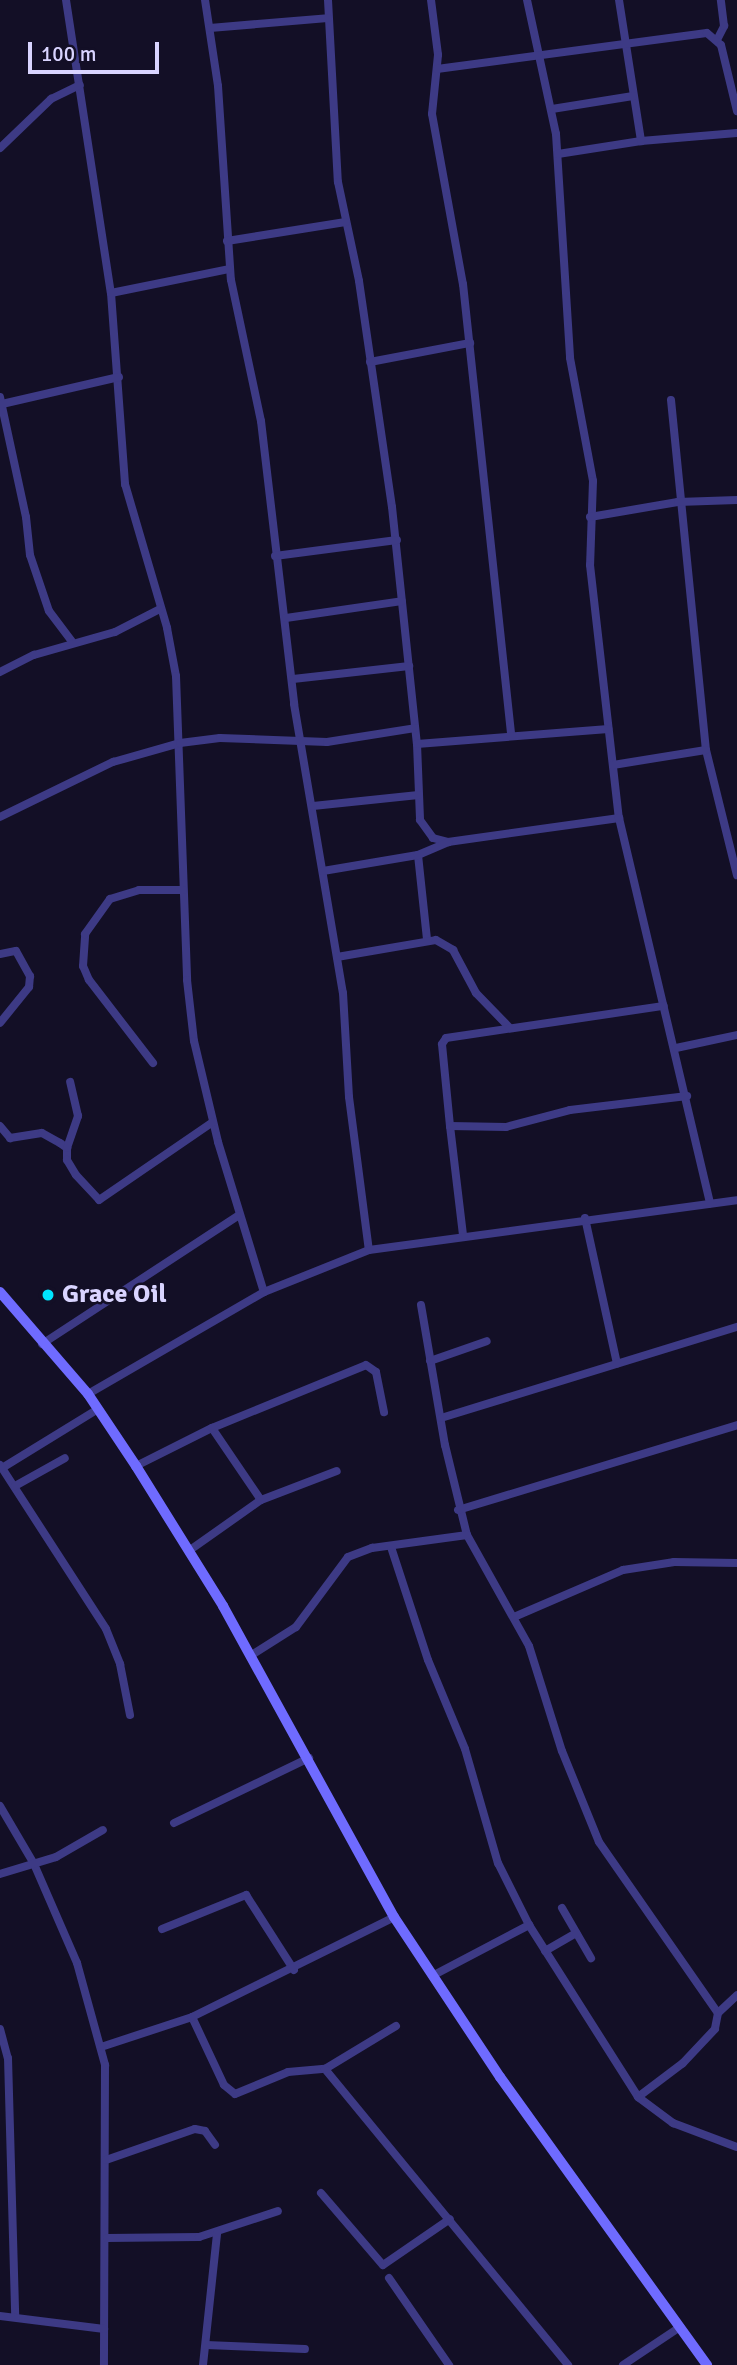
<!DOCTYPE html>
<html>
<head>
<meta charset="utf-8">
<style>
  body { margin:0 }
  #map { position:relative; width:737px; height:2365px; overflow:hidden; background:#130f26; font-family:Signika,sans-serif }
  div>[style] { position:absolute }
  .minor>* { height:8px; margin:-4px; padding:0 4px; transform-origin:4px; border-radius:4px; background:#3d3a85 }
  .secondary>* { height:10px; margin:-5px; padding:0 5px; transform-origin:5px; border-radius:5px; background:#6f6bff }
  .dots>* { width:19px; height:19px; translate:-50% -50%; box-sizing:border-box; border:4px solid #130f26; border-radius:50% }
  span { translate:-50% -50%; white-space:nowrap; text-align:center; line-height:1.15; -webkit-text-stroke:5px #130f26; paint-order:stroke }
  .poi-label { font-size:26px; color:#d9d4ff; font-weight:700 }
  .left { translate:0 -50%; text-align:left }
  .scale { position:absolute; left:28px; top:42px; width:131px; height:32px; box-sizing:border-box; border:4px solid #d9d4ff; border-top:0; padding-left:9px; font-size:21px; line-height:24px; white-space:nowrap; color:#d9d4ff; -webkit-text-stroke:5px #130f26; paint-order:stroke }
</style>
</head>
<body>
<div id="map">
  <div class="minor">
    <div style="left:66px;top:0;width:296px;rotate:81.3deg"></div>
    <div style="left:111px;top:293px;width:192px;rotate:85.8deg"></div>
    <div style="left:125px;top:484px;width:150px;rotate:73.7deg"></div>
    <div style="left:167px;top:628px;width:49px;rotate:79.4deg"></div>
    <div style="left:176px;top:676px;width:304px;rotate:87.9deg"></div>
    <div style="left:187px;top:980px;width:61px;rotate:83.5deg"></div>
    <div style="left:194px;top:1041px;width:104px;rotate:76.6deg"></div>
    <div style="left:218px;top:1142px;width:157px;rotate:73deg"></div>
    <div style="left:205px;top:0;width:87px;rotate:81.4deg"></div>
    <div style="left:218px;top:86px;width:194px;rotate:86.2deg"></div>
    <div style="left:231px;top:280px;width:144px;rotate:78deg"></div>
    <div style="left:261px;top:421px;width:285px;rotate:83.3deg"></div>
    <div style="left:294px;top:704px;width:293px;rotate:80.4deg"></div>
    <div style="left:343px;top:993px;width:104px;rotate:86.7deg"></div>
    <div style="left:349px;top:1097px;width:154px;rotate:82.6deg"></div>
    <div style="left:328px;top:0;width:182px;rotate:86.9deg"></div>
    <div style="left:338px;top:182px;width:101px;rotate:78deg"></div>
    <div style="left:359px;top:281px;width:228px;rotate:81.7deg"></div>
    <div style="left:392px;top:507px;width:238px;rotate:84deg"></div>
    <div style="left:417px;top:744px;width:76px;rotate:87.7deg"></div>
    <div style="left:420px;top:820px;width:22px;rotate:54deg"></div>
    <div style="left:433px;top:838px;width:16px;rotate:15deg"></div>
    <div style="left:448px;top:842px;width:173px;rotate:-8deg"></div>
    <div style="left:431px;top:0;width:55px;rotate:82.7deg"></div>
    <div style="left:438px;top:55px;width:59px;rotate:95.8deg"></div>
    <div style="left:432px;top:114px;width:173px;rotate:79.7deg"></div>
    <div style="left:463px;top:284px;width:453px;rotate:83.9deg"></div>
    <div style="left:527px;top:0;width:137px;rotate:77.8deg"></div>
    <div style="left:556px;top:134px;width:224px;rotate:86.4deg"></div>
    <div style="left:570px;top:358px;width:125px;rotate:79.4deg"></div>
    <div style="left:593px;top:481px;width:84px;rotate:92deg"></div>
    <div style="left:590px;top:565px;width:255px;rotate:83.5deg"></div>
    <div style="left:619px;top:818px;width:396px;rotate:76.7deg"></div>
    <div style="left:619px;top:0;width:143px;rotate:81.1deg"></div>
    <div style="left:210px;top:28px;width:118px;rotate:-4.8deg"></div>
    <div style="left:717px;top:40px;width:16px;rotate:-63deg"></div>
    <div style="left:724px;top:26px;width:26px;rotate:-97deg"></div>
    <div style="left:437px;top:69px;width:272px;rotate:-7.6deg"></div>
    <div style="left:707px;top:33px;width:18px;rotate:41deg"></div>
    <div style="left:721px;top:45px;width:68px;rotate:76.4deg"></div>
    <div style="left:552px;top:109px;width:82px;rotate:-9.1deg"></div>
    <div style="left:0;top:148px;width:71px;rotate:-43.9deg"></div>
    <div style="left:51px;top:99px;width:32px;rotate:-26deg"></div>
    <div style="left:558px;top:154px;width:84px;rotate:-8.9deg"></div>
    <div style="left:641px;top:141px;width:96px;rotate:-4.8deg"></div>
    <div style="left:227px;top:241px;width:120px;rotate:-9.1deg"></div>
    <div style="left:111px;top:293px;width:120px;rotate:-11.5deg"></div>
    <div style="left:370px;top:362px;width:102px;rotate:-10.8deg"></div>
    <div style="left:0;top:397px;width:123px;rotate:77.8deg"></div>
    <div style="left:26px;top:517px;width:38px;rotate:84deg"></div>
    <div style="left:30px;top:555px;width:59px;rotate:71.3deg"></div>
    <div style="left:49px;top:611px;width:39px;rotate:53deg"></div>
    <div style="left:671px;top:400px;width:352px;rotate:84.3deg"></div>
    <div style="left:706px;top:750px;width:129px;rotate:76.1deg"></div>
    <div style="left:2px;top:404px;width:120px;rotate:-13deg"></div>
    <div style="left:590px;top:517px;width:89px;rotate:-9.7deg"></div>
    <div style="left:678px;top:502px;width:59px;rotate:-1.9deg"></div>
    <div style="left:275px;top:556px;width:123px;rotate:-7.5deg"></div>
    <div style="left:286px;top:618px;width:117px;rotate:-8.3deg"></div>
    <div style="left:0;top:672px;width:38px;rotate:-27deg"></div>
    <div style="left:34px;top:655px;width:84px;rotate:-15.9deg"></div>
    <div style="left:115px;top:632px;width:51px;rotate:-27.1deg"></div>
    <div style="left:293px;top:679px;width:117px;rotate:-6.4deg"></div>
    <div style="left:417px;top:744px;width:192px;rotate:-4.5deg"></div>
    <div style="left:613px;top:765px;width:94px;rotate:-9.2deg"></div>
    <div style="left:313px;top:806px;width:106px;rotate:-6deg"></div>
    <div style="left:0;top:817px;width:126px;rotate:-26deg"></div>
    <div style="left:113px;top:762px;width:70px;rotate:-15.8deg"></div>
    <div style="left:180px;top:743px;width:40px;rotate:-7.1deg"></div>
    <div style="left:220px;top:738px;width:107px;rotate:2.1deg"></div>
    <div style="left:327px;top:742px;width:89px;rotate:-9deg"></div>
    <div style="left:418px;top:855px;width:84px;rotate:83.9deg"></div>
    <div style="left:323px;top:871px;width:96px;rotate:-9.6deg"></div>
    <div style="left:418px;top:855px;width:33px;rotate:-23deg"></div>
    <div style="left:0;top:954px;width:16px;rotate:-11deg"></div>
    <div style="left:16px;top:951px;width:29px;rotate:61deg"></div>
    <div style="left:30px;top:976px;width:11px;rotate:95deg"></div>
    <div style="left:29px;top:987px;width:46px;rotate:128.9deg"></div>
    <div style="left:337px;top:957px;width:100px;rotate:-9.7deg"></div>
    <div style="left:436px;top:940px;width:20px;rotate:30deg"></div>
    <div style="left:453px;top:950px;width:49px;rotate:61.9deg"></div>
    <div style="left:476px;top:993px;width:47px;rotate:45.9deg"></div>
    <div style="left:676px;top:1048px;width:62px;rotate:-12deg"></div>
    <div style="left:153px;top:1063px;width:105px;rotate:-127.6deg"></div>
    <div style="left:89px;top:980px;width:15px;rotate:-113deg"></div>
    <div style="left:83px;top:966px;width:32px;rotate:-86deg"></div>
    <div style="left:85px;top:934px;width:43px;rotate:-54.5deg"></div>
    <div style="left:110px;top:899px;width:30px;rotate:-17deg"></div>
    <div style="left:139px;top:890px;width:44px"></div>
    <div style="left:0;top:1126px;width:16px;rotate:50deg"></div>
    <div style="left:10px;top:1138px;width:32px;rotate:-9deg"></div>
    <div style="left:42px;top:1133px;width:21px;rotate:29deg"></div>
    <div style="left:60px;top:1143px;width:9px;rotate:36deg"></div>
    <div style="left:67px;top:1148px;width:12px;rotate:90deg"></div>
    <div style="left:67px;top:1160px;width:17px;rotate:59deg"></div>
    <div style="left:76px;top:1175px;width:34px;rotate:47deg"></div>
    <div style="left:99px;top:1200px;width:138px;rotate:-34.4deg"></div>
    <div style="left:450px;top:1126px;width:82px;rotate:-95.6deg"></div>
    <div style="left:442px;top:1044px;width:7px;rotate:-56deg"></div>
    <div style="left:446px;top:1038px;width:220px;rotate:-8.4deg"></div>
    <div style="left:67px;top:1148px;width:34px;rotate:-71deg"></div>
    <div style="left:78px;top:1116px;width:35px;rotate:-103deg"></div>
    <div style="left:585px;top:1218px;width:149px;rotate:77.6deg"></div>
    <div style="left:463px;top:1235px;width:110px;rotate:-96.8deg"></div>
    <div style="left:450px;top:1126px;width:56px;rotate:1deg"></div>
    <div style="left:506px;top:1127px;width:66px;rotate:-14.9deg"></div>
    <div style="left:570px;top:1110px;width:118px;rotate:-6.8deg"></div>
    <div style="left:421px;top:1305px;width:142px;rotate:80.3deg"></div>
    <div style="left:445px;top:1445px;width:93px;rotate:76.3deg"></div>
    <div style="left:467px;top:1535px;width:127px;rotate:60.8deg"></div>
    <div style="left:529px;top:1646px;width:110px;rotate:72.6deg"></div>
    <div style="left:562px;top:1751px;width:98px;rotate:67.9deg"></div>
    <div style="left:599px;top:1842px;width:208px;rotate:55.2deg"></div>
    <div style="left:718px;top:2013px;width:16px;rotate:101deg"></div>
    <div style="left:715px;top:2029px;width:47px;rotate:133.3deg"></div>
    <div style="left:683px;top:2063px;width:56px;rotate:142.9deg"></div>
    <div style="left:42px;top:1344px;width:235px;rotate:-33.2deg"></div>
    <div style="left:430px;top:1361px;width:60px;rotate:-19.3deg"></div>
    <div style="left:88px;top:1394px;width:203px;rotate:-30.1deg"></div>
    <div style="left:264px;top:1292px;width:113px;rotate:-21.8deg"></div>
    <div style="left:369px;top:1250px;width:371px;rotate:-7.7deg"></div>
    <div style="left:441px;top:1418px;width:310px;rotate:-17.1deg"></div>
    <div style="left:212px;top:1428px;width:87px;rotate:55.8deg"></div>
    <div style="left:0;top:1465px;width:195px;rotate:57.1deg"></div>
    <div style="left:106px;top:1629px;width:38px;rotate:68deg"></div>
    <div style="left:120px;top:1664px;width:52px;rotate:78.9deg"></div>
    <div style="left:136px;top:1466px;width:85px;rotate:-26.6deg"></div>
    <div style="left:212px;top:1428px;width:166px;rotate:-22.2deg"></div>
    <div style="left:366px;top:1365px;width:12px;rotate:35deg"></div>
    <div style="left:376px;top:1372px;width:41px;rotate:78.7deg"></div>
    <div style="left:2px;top:1468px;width:113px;rotate:-31.6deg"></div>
    <div style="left:15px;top:1486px;width:57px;rotate:-29.2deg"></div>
    <div style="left:458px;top:1510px;width:292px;rotate:-16.9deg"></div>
    <div style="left:391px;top:1547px;width:119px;rotate:71.9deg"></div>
    <div style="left:428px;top:1660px;width:96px;rotate:67.4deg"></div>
    <div style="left:465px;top:1749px;width:119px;rotate:73.9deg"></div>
    <div style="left:498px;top:1863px;width:69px;rotate:63.4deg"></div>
    <div style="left:529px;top:1925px;width:204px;rotate:57.6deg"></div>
    <div style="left:638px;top:2097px;width:44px;rotate:36.6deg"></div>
    <div style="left:673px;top:2123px;width:68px;rotate:20.6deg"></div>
    <div style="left:190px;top:1550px;width:87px;rotate:-35.2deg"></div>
    <div style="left:261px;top:1500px;width:81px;rotate:-20.9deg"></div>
    <div style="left:514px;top:1617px;width:119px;rotate:-23.3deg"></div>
    <div style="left:623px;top:1570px;width:52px;rotate:-8.9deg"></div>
    <div style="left:674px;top:1562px;width:63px;rotate:0.9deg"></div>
    <div style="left:250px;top:1656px;width:54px;rotate:-32.2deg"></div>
    <div style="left:296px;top:1627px;width:87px;rotate:-53.4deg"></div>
    <div style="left:348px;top:1557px;width:26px;rotate:-21deg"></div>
    <div style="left:372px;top:1548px;width:96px;rotate:-7.8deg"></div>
    <div style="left:0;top:1806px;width:67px;rotate:59.6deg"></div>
    <div style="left:34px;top:1864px;width:108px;rotate:66.5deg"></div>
    <div style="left:77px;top:1963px;width:106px;rotate:74.6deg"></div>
    <div style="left:105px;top:2065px;width:300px;rotate:90.2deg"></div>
    <div style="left:174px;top:1823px;width:150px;rotate:-25.7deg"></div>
    <div style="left:0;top:1874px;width:59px;rotate:-16.9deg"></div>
    <div style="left:56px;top:1857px;width:54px;rotate:-29.9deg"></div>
    <div style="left:562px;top:1908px;width:58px;rotate:59.9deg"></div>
    <div style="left:162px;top:1929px;width:91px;rotate:-22deg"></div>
    <div style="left:246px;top:1895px;width:89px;rotate:57.4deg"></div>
    <div style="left:545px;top:1951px;width:36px;rotate:-30deg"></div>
    <div style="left:432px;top:1976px;width:110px;rotate:-27.7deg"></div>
    <div style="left:718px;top:2013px;width:26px;rotate:-43deg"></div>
    <div style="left:192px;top:2017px;width:75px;rotate:64.8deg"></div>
    <div style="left:224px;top:2085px;width:14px;rotate:39deg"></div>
    <div style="left:235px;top:2094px;width:57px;rotate:-22.5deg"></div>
    <div style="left:288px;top:2072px;width:37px;rotate:-5deg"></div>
    <div style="left:325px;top:2069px;width:83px;rotate:-31.2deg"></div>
    <div style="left:0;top:2029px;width:30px;rotate:75deg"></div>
    <div style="left:8px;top:2058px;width:257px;rotate:88.4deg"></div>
    <div style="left:101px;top:2047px;width:96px;rotate:-18.2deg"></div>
    <div style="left:192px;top:2017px;width:225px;rotate:-26.3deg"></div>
    <div style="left:325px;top:2069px;width:383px;rotate:50.6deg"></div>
    <div style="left:106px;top:2160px;width:94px;rotate:-19.2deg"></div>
    <div style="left:195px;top:2129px;width:10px;rotate:11deg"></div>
    <div style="left:205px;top:2131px;width:17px;rotate:54deg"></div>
    <div style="left:321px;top:2193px;width:95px;rotate:49.3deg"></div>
    <div style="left:383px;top:2265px;width:81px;rotate:-34.5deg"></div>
    <div style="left:107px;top:2238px;width:92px;rotate:-0.6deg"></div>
    <div style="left:199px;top:2237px;width:83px;rotate:-18.2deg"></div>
    <div style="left:389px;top:2278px;width:106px;rotate:55.4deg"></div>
    <div style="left:0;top:2316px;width:105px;rotate:7.1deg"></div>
    <div style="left:206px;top:2345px;width:99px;rotate:2.3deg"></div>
    <div style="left:203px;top:2365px;width:133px;rotate:-83.9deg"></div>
    <div style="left:623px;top:2365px;width:69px;rotate:-33.7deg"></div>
  </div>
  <div class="secondary">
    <div style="left:0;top:1292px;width:135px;rotate:49.2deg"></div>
    <div style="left:88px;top:1394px;width:87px;rotate:56.3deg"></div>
    <div style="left:136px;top:1466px;width:165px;rotate:58.1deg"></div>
    <div style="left:223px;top:1606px;width:355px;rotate:61.2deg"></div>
    <div style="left:394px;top:1917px;width:192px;rotate:56.5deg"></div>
    <div style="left:500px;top:2077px;width:355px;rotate:54.3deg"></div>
  </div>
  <div class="dots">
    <div style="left:48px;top:1295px;background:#00e5ff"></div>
  </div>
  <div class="poi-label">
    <span class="left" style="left:62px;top:1295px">Grace Oil</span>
  </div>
  <div class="scale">100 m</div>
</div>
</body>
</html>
